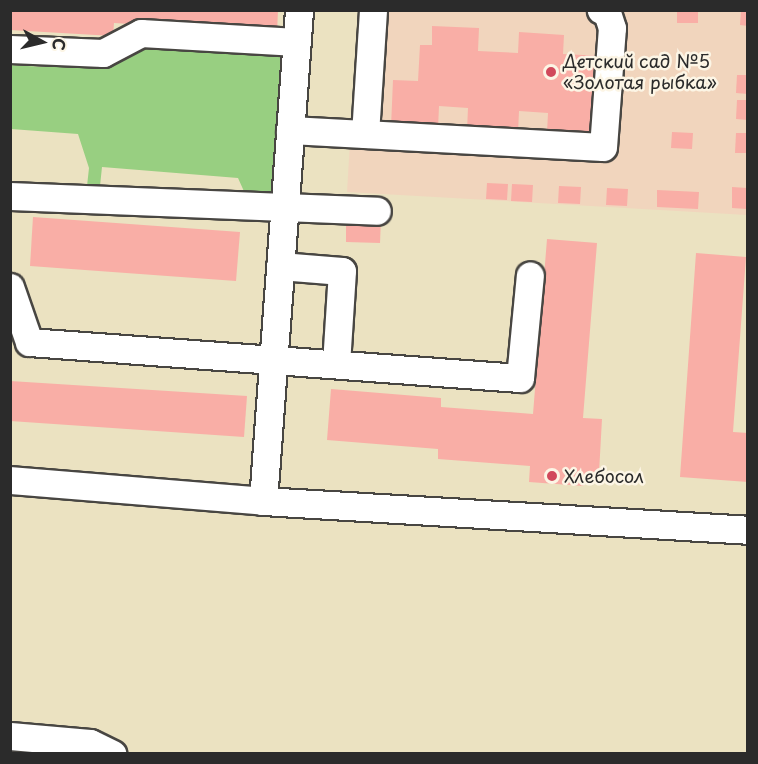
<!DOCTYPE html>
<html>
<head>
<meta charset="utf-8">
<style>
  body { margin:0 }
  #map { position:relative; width:758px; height:764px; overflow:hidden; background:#ebe2c1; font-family:"Playpen Sans",sans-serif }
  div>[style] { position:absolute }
  .built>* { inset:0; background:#f1d5bd }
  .green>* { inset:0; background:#98cf81 }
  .building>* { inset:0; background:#f9aea6 }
  .roads { filter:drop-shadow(2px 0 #484642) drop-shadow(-2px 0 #484642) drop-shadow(0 2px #484642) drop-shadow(0 -2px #484642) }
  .minor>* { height:27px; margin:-13.5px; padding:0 13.5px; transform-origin:13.5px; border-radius:13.5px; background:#fff }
  .dots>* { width:16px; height:16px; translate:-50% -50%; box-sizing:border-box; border:3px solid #fcf5e5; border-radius:50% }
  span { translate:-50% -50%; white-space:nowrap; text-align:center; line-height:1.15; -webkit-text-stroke:5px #fcf5e5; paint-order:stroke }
  .poi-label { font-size:18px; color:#2b2b2b }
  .left { translate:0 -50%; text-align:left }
  .frame { position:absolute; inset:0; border:12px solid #2b2b2b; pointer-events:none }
  .north { position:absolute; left:12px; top:12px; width:60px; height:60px; -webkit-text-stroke:4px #fcf5e5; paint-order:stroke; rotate:98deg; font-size:16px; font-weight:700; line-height:24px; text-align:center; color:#2b2b2b }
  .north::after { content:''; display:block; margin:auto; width:21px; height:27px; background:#2b2b2b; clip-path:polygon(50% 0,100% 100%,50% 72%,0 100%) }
</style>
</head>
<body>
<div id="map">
  <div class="built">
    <div style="clip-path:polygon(358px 11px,747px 11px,747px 215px,347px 192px)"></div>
  </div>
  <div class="green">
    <div style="clip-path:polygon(148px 46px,287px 55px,277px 190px,269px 199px,247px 198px,238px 178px,102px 167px,100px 186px,87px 186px,89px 168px,78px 134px,11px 129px,10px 65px,45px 67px,46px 57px,119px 62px)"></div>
  </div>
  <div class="building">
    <div style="clip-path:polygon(10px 10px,278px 10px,277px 33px,114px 23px,113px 36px,10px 30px)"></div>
    <div style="clip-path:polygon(677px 10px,698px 10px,698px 23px,677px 23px)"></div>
    <div style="clip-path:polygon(741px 10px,748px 10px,748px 26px,740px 25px)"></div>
    <div style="clip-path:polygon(432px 26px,479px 28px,478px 51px,518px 53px,519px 32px,564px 35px,563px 54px,603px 56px,598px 136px,547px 133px,548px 113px,519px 111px,518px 133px,467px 130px,468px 108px,439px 106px,438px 129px,391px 127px,393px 80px,418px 81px,420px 45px,432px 45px)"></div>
    <div style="clip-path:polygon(737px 75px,748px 75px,748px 94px,736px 93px)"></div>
    <div style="clip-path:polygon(737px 100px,748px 100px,748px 120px,736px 119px)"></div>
    <div style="clip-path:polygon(672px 132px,693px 133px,692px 149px,671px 148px)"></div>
    <div style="clip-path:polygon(736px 133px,748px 133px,748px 153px,735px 153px)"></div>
    <div style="clip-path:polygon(487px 183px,508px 184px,507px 200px,486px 199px)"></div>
    <div style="clip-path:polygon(512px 184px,533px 185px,532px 202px,511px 201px)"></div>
    <div style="clip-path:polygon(559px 186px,581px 187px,580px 204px,558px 203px)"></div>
    <div style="clip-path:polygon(732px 187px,747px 188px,747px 209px,732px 208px)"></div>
    <div style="clip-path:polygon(607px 188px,628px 189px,627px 206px,606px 205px)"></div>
    <div style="clip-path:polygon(657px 190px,699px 192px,698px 209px,657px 207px)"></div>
    <div style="clip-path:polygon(33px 217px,240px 232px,236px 281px,30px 266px)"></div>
    <div style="clip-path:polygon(346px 217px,381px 218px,380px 243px,346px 242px)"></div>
    <div style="clip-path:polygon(547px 239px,597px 243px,583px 418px,602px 419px,599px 473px,583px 486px,529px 482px,530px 466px,438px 459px,438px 449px,327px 440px,331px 389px,441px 398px,441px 407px,533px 414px)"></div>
    <div style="clip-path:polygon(696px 253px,746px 257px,733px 432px,748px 433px,748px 482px,680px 477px)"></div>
    <div style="clip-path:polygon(10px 381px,247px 396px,244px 437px,10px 421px)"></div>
  </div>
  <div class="roads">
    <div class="minor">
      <div style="left:10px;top:49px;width:93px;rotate:2.5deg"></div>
      <div style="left:103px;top:53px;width:43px;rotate:-27.8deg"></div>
      <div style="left:141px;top:33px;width:156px;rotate:3.3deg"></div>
      <div style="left:290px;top:130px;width:313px;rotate:3.1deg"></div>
      <div style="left:603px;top:147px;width:119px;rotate:-85.7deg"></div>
      <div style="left:612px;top:28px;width:16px;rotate:-108deg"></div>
      <div style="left:607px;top:13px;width:7px;rotate:-153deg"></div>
      <div style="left:365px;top:134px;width:124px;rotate:-86.3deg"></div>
      <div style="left:10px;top:196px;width:367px;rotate:2.3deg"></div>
      <div style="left:280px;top:266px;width:62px;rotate:4.6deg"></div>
      <div style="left:342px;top:271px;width:93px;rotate:93.7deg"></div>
      <div style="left:10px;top:287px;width:58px;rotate:70.9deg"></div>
      <div style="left:29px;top:342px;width:492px;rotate:4.2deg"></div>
      <div style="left:520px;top:378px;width:103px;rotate:-84.5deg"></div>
      <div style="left:10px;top:480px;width:254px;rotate:4.7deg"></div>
      <div style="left:263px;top:501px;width:486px;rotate:3.4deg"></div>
      <div style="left:263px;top:501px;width:492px;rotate:-85.8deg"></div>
      <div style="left:10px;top:736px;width:80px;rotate:5deg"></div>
      <div style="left:90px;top:743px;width:25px;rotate:26deg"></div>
    </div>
  </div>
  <div class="dots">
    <div style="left:551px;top:72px;background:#d1495b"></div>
    <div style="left:552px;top:476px;background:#d1495b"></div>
  </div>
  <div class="poi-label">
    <span class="left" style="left:563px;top:72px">Детский сад №5<br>«Золотая рыбка»</span>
    <span class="left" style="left:564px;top:476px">Хлебосол</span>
  </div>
  <div class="frame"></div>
  <div class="north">С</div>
</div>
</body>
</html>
